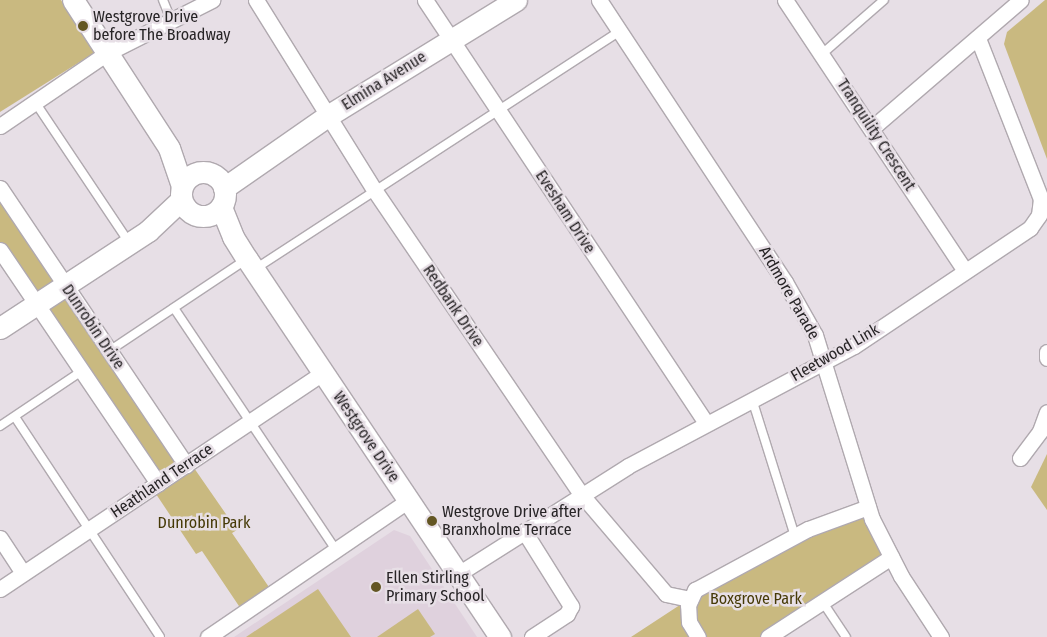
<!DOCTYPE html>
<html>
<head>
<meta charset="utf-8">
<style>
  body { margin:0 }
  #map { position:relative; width:1047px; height:637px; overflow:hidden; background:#e7dfe6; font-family:"Fira Sans Condensed",sans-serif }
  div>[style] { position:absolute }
  .built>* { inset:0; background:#dfd1dd }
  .green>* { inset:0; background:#c9b980 }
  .roads { filter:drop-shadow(1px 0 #b0a9af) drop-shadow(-1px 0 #b0a9af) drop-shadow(0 1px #b0a9af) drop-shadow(0 -1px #b0a9af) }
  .lane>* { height:8px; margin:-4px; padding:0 4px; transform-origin:4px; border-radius:4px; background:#fff }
  .street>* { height:15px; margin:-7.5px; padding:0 7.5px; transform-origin:7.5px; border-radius:7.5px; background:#fff }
  .secondary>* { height:21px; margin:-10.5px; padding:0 10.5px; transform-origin:10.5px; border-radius:10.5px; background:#fff }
  .secondary>.ring { margin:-10.5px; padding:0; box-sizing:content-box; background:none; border:21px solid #fff; border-radius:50% }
  .dots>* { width:14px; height:14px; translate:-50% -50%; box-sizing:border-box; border:2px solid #e7dfe6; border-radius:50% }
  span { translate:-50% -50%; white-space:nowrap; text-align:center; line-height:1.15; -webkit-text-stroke:5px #e7dfe6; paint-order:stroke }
  .poi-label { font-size:16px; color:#272426 }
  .left { translate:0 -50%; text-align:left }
  .street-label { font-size:16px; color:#272426 }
  .park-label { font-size:16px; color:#453906 }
</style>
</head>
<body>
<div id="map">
  <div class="built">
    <div style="clip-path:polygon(394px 530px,410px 536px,477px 637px,234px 637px)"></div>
  </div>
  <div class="green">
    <div style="clip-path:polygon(0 0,61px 0,94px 53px,0 112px)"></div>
    <div style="clip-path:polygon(1045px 0,1047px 0,1047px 159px,1004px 44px,1007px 32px)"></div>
    <div style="clip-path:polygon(0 188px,237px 530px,232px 533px,273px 593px,245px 615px,202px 551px,196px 554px,152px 488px,158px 483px,0 250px)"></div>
    <div style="clip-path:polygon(1047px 454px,1047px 510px,1031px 487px)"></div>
    <div style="clip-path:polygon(868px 507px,891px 557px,768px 637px,631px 637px,689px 599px,695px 590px)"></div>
    <div style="clip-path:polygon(318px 589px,351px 637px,246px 637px)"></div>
    <div style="clip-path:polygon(418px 609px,435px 634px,430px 637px,377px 637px)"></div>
  </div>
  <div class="roads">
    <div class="lane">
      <div style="left:163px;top:0;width:22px;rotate:68deg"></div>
      <div style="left:822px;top:54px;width:82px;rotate:-41.1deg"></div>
      <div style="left:35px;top:102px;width:167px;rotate:56.2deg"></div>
      <div style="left:255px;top:269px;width:436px;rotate:-33.1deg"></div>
      <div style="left:174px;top:308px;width:291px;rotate:56.2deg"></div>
      <div style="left:109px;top:351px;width:166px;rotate:-33.7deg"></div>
      <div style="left:752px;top:399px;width:144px;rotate:72.6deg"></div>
      <div style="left:15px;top:417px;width:263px;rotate:56.6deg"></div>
      <div style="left:0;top:426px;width:99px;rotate:-33.9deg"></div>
      <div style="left:822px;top:601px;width:43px;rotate:56.3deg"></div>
    </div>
    <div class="street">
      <div style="left:256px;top:0;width:225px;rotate:58.1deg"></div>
      <div style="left:375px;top:191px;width:366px;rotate:55.8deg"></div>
      <div style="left:581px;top:494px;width:131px;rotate:49.6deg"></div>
      <div style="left:666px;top:594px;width:25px;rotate:12deg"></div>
      <div style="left:425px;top:0;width:508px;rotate:56.4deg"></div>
      <div style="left:599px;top:0;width:338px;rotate:56.6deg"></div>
      <div style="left:785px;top:282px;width:61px;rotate:60.5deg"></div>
      <div style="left:815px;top:335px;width:193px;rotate:72.8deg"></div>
      <div style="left:872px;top:519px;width:64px;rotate:63deg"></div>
      <div style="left:901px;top:576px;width:73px;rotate:56.7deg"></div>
      <div style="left:785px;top:0;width:325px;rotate:56.4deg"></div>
      <div style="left:0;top:126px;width:130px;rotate:-34.3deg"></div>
      <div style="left:107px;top:53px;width:118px;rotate:-26.8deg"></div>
      <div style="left:872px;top:128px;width:196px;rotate:-40.7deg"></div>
      <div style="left:0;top:188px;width:334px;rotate:56.1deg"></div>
      <div style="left:0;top:250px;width:282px;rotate:55.9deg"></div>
      <div style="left:1047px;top:352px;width:6px;rotate:90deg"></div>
      <div style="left:1020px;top:458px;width:34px;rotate:-53deg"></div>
      <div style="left:1040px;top:431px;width:20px;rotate:-70deg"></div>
      <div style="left:524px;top:531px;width:89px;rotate:57.9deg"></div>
      <div style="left:571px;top:606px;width:9px;rotate:117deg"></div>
      <div style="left:567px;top:614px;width:42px;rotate:146.7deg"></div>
      <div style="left:0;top:538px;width:42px;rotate:56.7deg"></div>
      <div style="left:458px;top:574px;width:201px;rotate:-32.4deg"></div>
      <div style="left:628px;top:466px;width:256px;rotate:-28deg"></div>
      <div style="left:854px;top:346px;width:212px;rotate:-33.8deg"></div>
      <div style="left:1030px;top:228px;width:16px;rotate:-55deg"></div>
      <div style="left:1039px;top:215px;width:16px;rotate:-83deg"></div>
      <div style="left:1041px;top:199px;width:173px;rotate:-111.4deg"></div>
      <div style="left:0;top:589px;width:389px;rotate:-33.8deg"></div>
      <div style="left:208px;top:637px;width:243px;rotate:-34.3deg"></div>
      <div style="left:698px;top:637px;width:17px;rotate:-121deg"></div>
      <div style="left:689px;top:622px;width:17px;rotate:-93deg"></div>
      <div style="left:688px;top:605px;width:17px;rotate:-65deg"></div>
      <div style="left:695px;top:590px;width:128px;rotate:-28.4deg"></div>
      <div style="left:808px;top:529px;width:64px;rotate:-20.1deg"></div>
      <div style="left:768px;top:637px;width:147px;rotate:-33deg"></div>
    </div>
    <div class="secondary">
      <div style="left:73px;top:0;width:176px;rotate:57deg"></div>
      <div style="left:169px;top:148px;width:40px;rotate:71.1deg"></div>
      <div class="ring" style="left:181px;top:172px;width:23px;height:23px"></div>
      <div style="left:224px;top:188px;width:124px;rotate:-34.8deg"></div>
      <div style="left:326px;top:117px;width:223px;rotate:-31.6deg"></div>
      <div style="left:221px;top:207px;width:32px;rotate:68deg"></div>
      <div style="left:233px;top:237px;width:26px;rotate:58deg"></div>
      <div style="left:247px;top:259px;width:455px;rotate:56.2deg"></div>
      <div style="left:0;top:328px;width:177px;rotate:-33.2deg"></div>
      <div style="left:148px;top:231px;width:45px;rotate:-43.2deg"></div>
    </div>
  </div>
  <div class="dots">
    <div style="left:83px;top:26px;background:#635623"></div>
    <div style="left:432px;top:521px;background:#635623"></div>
    <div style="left:376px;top:587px;background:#635623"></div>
  </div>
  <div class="poi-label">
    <span class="left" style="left:93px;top:26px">Westgrove Drive<br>before The Broadway</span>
    <span class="left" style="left:442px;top:521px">Westgrove Drive after<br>Branxholme Terrace</span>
    <span class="left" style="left:386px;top:587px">Ellen Stirling<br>Primary School</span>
  </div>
  <div class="street-label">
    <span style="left:384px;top:81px;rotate:-32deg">Elmina Avenue</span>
    <span style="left:876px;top:135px;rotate:57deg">Tranquility Crescent</span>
    <span style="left:565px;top:212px;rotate:57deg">Evesham Drive</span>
    <span style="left:789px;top:293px;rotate:60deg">Ardmore Parade</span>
    <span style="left:453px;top:306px;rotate:56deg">Redbank Drive</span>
    <span style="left:93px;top:327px;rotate:56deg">Dunrobin Drive</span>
    <span style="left:835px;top:353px;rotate:-30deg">Fleetwood Link</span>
    <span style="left:366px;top:437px;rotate:56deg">Westgrove Drive</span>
    <span style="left:162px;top:481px;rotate:-34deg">Heathland Terrace</span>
  </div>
  <div class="park-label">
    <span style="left:204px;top:523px">Dunrobin Park</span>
    <span style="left:756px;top:599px">Boxgrove Park</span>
  </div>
</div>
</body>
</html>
